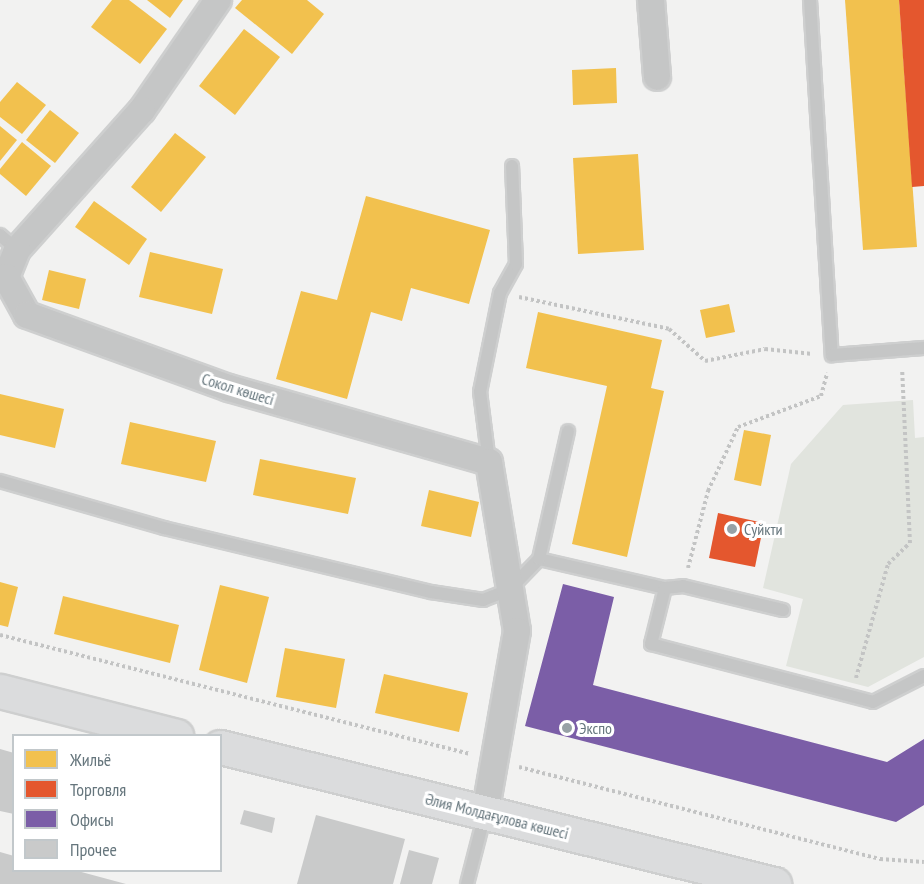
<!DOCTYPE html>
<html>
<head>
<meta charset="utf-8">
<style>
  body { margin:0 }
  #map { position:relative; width:924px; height:884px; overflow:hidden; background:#f2f2f1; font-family:"PT Sans Narrow",sans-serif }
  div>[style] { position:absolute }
  .green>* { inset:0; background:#e1e4de }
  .homes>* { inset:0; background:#f2c14e }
  .shops>* { inset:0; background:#e4572e }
  .offices>* { inset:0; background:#7b5ea7 }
  .building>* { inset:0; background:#c9caca }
  .path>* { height:4px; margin-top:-2px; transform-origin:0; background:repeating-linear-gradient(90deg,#c3c4c4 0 3px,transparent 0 6px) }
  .roads { filter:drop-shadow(2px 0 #cecfcf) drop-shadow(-2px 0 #cecfcf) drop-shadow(0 2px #cecfcf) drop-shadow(0 -2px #cecfcf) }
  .lane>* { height:12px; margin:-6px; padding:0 6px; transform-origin:6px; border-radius:6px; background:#c5c6c6 }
  .street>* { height:26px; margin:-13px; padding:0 13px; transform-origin:13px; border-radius:13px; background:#c5c6c6 }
  .secondary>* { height:33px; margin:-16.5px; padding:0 16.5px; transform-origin:16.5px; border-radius:16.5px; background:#dbdcdd }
  .dots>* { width:16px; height:16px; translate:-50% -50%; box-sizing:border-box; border:3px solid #fff; border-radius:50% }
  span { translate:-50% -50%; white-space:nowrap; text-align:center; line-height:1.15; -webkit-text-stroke:6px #fff; paint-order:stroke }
  .street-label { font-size:16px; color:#66767d }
  .poi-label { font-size:16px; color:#66767d }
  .left { translate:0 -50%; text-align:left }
  .legend { position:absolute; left:12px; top:734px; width:210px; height:138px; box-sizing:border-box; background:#fff; border:2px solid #c2c8cb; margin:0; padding:8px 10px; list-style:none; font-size:18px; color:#66767d }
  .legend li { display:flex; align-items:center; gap:12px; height:30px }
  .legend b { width:30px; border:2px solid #c2c8cb }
</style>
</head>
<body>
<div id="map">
  <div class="green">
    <div style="clip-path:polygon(913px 400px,915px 438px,924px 437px,924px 657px,868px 687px,786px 666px,803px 599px,763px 588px,791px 464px,843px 405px)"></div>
  </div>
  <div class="homes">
    <div style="clip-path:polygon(112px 0,129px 0,167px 29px,140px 64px,91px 27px)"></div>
    <div style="clip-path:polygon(147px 0,183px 0,170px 18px)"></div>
    <div style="clip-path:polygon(242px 0,307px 0,324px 14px,292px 54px,235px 8px)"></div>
    <div style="clip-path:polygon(845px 0,899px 0,917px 247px,863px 250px)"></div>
    <div style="clip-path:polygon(244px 29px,280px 57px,235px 115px,199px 86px)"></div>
    <div style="clip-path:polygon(616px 68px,617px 103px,573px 105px,572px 70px)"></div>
    <div style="clip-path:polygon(17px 82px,46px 105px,22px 134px,0 117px,0 102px)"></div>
    <div style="clip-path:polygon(50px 110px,79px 133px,55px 163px,26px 140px)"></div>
    <div style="clip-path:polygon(0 126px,17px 140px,0 161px)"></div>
    <div style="clip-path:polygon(175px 133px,206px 157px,161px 212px,131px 187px)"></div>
    <div style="clip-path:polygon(22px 142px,51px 166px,26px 196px,0 174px,0 169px)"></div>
    <div style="clip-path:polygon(638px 154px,644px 250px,578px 254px,573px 158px)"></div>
    <div style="clip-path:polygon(366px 196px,490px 230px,469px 304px,411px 288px,402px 321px,371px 312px,347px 399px,276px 379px,301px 291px,337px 300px)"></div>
    <div style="clip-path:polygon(94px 201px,147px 239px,129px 265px,75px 227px)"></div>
    <div style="clip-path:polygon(150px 252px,223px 269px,212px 314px,139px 297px)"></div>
    <div style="clip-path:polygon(49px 270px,86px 279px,79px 309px,42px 300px)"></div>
    <div style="clip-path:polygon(729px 304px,735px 332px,706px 338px,700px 310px)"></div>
    <div style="clip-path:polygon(538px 312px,662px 340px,651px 388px,664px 391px,627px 557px,572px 544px,607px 386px,526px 368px)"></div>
    <div style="clip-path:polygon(0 394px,64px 409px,55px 448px,0 435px)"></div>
    <div style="clip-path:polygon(130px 422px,216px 441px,206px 482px,121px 464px)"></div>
    <div style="clip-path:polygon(744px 430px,771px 435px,761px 486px,734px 480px)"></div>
    <div style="clip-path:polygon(260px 459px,356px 478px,348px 514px,253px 495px)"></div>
    <div style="clip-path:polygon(429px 490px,479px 502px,471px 537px,421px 526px)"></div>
    <div style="clip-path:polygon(0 582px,18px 587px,8px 627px,0 625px)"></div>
    <div style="clip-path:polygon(220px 585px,269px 597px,247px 683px,199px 670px)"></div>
    <div style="clip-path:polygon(63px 596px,179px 625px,170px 663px,54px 634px)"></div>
    <div style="clip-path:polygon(285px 648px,345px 659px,336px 708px,276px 697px)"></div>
    <div style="clip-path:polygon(384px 674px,468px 693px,459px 732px,375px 713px)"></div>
  </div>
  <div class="shops">
    <div style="clip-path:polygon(899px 0,924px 0,924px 186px,912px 187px)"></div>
    <div style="clip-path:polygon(718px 513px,764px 523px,755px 567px,709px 558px)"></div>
  </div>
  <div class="offices">
    <div style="clip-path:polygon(563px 584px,614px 597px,593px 685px,887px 762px,924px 739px,924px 805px,896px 822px,525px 726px)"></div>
  </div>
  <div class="building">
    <div style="clip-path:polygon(0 749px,14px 753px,14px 814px,0 811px)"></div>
    <div style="clip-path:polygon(244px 810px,275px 818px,272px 833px,240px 824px)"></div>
    <div style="clip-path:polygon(316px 815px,405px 839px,393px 884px,297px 884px)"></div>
    <div style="clip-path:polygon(409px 850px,439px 858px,432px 884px,400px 884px)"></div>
    <div style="clip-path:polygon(0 852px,14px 856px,14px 870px,74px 870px,126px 884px,0 884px)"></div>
  </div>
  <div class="path">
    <div style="left:519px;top:297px;width:153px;rotate:12deg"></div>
    <div style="left:669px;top:329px;width:48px;rotate:41.6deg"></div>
    <div style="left:705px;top:361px;width:61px;rotate:-11.3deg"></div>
    <div style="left:765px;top:349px;width:48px;rotate:5.9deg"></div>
    <div style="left:688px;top:568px;width:80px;rotate:-75.4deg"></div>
    <div style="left:708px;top:491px;width:71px;rotate:-64.9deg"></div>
    <div style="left:738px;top:427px;width:89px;rotate:-20.5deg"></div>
    <div style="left:821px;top:396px;width:24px;rotate:-75deg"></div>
    <div style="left:0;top:635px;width:484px;rotate:14.2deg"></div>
    <div style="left:856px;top:678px;width:118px;rotate:-74.3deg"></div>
    <div style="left:888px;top:564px;width:30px;rotate:-44deg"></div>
    <div style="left:910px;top:543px;width:174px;rotate:-92.6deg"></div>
    <div style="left:519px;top:767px;width:373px;rotate:14.3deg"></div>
    <div style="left:880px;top:859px;width:44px;rotate:3.9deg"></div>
  </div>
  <div class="roads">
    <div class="lane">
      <div style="left:810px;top:0;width:356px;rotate:86.5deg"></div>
      <div style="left:832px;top:355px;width:92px;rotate:-4.4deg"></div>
      <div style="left:0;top:235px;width:23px;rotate:41deg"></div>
      <div style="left:489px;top:462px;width:71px;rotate:-97.3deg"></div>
      <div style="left:480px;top:392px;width:101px;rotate:-78.6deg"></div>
      <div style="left:500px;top:293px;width:33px;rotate:-61deg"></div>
      <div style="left:516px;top:264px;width:98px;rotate:-92.3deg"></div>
      <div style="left:0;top:481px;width:171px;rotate:16deg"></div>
      <div style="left:164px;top:528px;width:275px;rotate:13.5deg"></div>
      <div style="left:431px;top:592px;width:53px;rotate:8.7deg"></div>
      <div style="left:483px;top:600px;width:28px;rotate:-21deg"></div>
      <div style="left:509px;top:590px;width:43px;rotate:-45.9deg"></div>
      <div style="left:539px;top:559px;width:129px;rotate:13deg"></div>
      <div style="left:665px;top:588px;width:58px;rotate:104deg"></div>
      <div style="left:651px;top:644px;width:229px;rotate:14.6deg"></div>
      <div style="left:873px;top:702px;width:57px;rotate:-27deg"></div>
      <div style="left:539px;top:559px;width:131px;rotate:-77.2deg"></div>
      <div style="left:665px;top:588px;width:18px;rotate:-6deg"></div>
      <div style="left:683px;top:586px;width:103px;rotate:13.5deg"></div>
      <div style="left:467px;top:884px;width:72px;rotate:-75.6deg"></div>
    </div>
    <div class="street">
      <div style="left:218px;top:0;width:134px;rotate:124.6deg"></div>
      <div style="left:142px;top:110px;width:188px;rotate:131.8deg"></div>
      <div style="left:17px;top:250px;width:29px;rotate:112deg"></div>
      <div style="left:6px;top:277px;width:43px;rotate:61.1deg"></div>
      <div style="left:27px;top:315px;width:215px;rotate:19.9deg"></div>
      <div style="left:229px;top:388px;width:270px;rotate:15.9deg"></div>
      <div style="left:489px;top:462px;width:171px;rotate:80.6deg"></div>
      <div style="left:517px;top:631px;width:186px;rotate:99.9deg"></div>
      <div style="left:651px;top:0;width:77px;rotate:85.5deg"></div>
    </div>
    <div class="secondary">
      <div style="left:0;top:691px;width:182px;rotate:14.3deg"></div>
      <div style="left:220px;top:747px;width:571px;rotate:13.89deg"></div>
    </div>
  </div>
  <div class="dots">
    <div style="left:732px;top:529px;background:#97a1a6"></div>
    <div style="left:567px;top:728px;background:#97a1a6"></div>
  </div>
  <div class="street-label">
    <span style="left:238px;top:389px;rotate:17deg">Сокол көшесі</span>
    <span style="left:497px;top:816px;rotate:14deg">Әлия Молдағұлова көшесі</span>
  </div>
  <div class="poi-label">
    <span class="left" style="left:744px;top:529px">Суйкти</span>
    <span class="left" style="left:579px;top:728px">Экспо</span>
  </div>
  <ul class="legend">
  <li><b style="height:16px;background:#f2c14e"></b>Жильё</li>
  <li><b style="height:16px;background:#e4572e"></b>Торговля</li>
  <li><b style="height:16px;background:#7b5ea7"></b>Офисы</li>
  <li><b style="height:16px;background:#c9caca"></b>Прочее</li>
  </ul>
</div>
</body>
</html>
